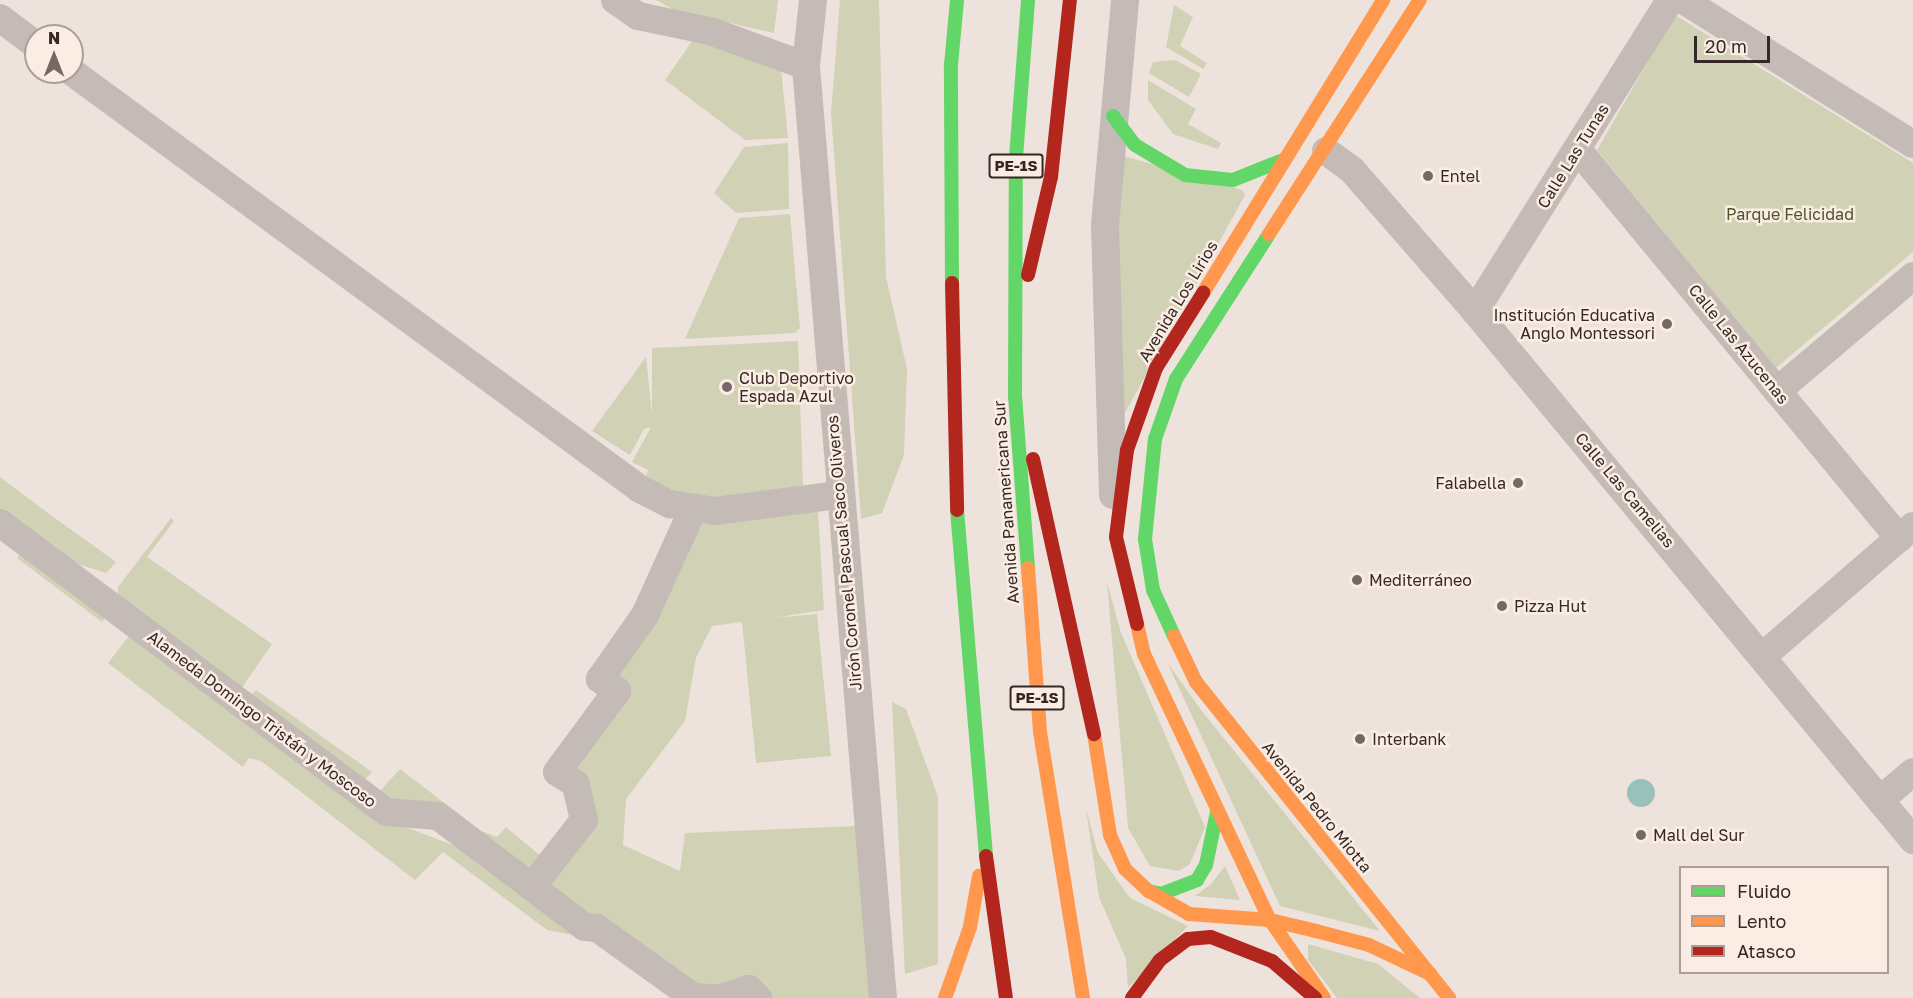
<!DOCTYPE html>
<html>
<head>
<meta charset="utf-8">
<style>
  body { margin:0 }
  #map { position:relative; width:1913px; height:998px; overflow:hidden; background:#ede3dc; font-family:"Golos Text",sans-serif }
  div>[style] { position:absolute }
  .green>* { inset:0; background:#d0d1b5 }
  .water>* { inset:0; background:#98c1bc }
  .round { border-radius:50% }
  .street>* { height:28px; margin:-14px; padding:0 14px; transform-origin:14px; border-radius:14px; background:#c5bbb6 }
  .fast>* { height:14px; margin:-7px; padding:0 7px; transform-origin:7px; border-radius:7px; background:#63d668 }
  .slow>* { height:14px; margin:-7px; padding:0 7px; transform-origin:7px; border-radius:7px; background:#ff974d }
  .jam>* { height:14px; margin:-7px; padding:0 7px; transform-origin:7px; border-radius:7px; background:#b3261e }
  .dots>* { width:16px; height:16px; translate:-50% -50%; box-sizing:border-box; border:3px solid #fbede3; border-radius:50% }
  span { translate:-50% -50%; white-space:nowrap; text-align:center; line-height:1.15; -webkit-text-stroke:5px #fbede3; paint-order:stroke }
  .shield-label span { padding:2px 4px; background:#fbede3; border:2px solid; border-radius:4px; -webkit-text-stroke-width:0 }
  .shield-label { font-size:15px; color:#362825; font-weight:700 }
  .street-label { font-size:16px; color:#362825 }
  .poi-label { font-size:16px; color:#362825 }
  .left { translate:0 -50%; text-align:left }
  .right { translate:-100% -50%; text-align:right }
  .park-label { font-size:16px; color:#4a5626 }
  .legend { position:absolute; left:1679px; top:866px; width:210px; height:108px; box-sizing:border-box; background:#fbede3; border:2px solid #ac9e97; margin:0; padding:8px 10px; list-style:none; font-size:18px; color:#362825 }
  .legend li { display:flex; align-items:center; gap:12px; height:30px }
  .legend b { width:30px; border:2px solid #ac9e97 }
  .north { position:absolute; left:24px; top:24px; width:60px; height:60px; box-sizing:border-box; background:#fbede3; border:2px solid #ac9e97; border-radius:50%; rotate:0deg; font-size:16px; font-weight:700; line-height:24px; text-align:center; color:#362825 }
  .north::after { content:''; display:block; margin:auto; width:21px; height:27px; background:#766965; clip-path:polygon(50% 0,100% 100%,50% 72%,0 100%) }
  .scale { position:absolute; left:1694px; top:36px; width:76px; height:27px; box-sizing:border-box; border:3px solid #362825; border-top:0; padding-left:8px; font-size:18px; line-height:21px; white-space:nowrap; color:#362825; -webkit-text-stroke:4px #fbede3; paint-order:stroke }
</style>
</head>
<body>
<div id="map">
  <div class="green">
    <div style="clip-path:polygon(656px 0,778px 0,774px 33px,676px 11px)"></div>
    <div style="clip-path:polygon(840px 0,879px 0,886px 277px,907px 369px,904px 455px,882px 513px,861px 519px,831px 113px)"></div>
    <div style="clip-path:polygon(1174px 5px,1193px 17px,1180px 46px,1207px 63px,1203px 69px,1166px 47px)"></div>
    <div style="clip-path:polygon(1675px 15px,1913px 163px,1913px 252px,1776px 368px,1597px 150px)"></div>
    <div style="clip-path:polygon(695px 37px,781px 69px,788px 138px,745px 140px,665px 80px)"></div>
    <div style="clip-path:polygon(1175px 60px,1201px 74px,1189px 97px,1149px 73px,1153px 62px)"></div>
    <div style="clip-path:polygon(1148px 80px,1196px 109px,1188px 124px,1221px 143px,1218px 149px,1173px 134px,1148px 100px)"></div>
    <div style="clip-path:polygon(788px 143px,789px 209px,736px 213px,714px 193px,744px 147px)"></div>
    <div style="clip-path:polygon(1124px 156px,1242px 190px,1245px 195px,1121px 420px,1117px 171px)"></div>
    <div style="clip-path:polygon(790px 214px,800px 328px,795px 333px,685px 339px,739px 218px)"></div>
    <div style="clip-path:polygon(798px 341px,803px 486px,790px 492px,710px 497px,678px 492px,645px 479px,648px 470px,632px 462px,651px 427px,644px 429px,630px 455px,592px 431px,646px 357px,652px 415px,652px 348px)"></div>
    <div style="clip-path:polygon(0 477px,48px 513px,116px 562px,106px 573px,60px 558px,0 515px)"></div>
    <div style="clip-path:polygon(818px 511px,824px 610px,773px 618px,817px 614px,831px 756px,756px 763px,742px 622px,712px 626px,696px 658px,685px 721px,626px 799px,623px 845px,680px 871px,685px 833px,857px 826px,873px 998px,707px 998px,541px 883px,589px 825px,571px 764px,690px 517px)"></div>
    <div style="clip-path:polygon(171px 518px,174px 521px,147px 557px,272px 644px,241px 689px,118px 598px,118px 587px)"></div>
    <div style="clip-path:polygon(23px 551px,106px 617px,102px 622px,17px 558px)"></div>
    <div style="clip-path:polygon(1107px 582px,1121px 633px,1205px 827px,1190px 864px,1179px 871px,1150px 866px,1128px 828px)"></div>
    <div style="clip-path:polygon(133px 631px,403px 826px,479px 855px,573px 935px,547px 930px,443px 852px,415px 880px,261px 761px,249px 758px,243px 767px,108px 663px)"></div>
    <div style="clip-path:polygon(1167px 662px,1201px 710px,1380px 931px,1280px 906px)"></div>
    <div style="clip-path:polygon(256px 690px,372px 772px,361px 784px,251px 695px)"></div>
    <div style="clip-path:polygon(892px 702px,906px 709px,938px 797px,938px 964px,905px 974px)"></div>
    <div style="clip-path:polygon(400px 769px,481px 831px,497px 837px,506px 827px,548px 862px,532px 883px,380px 791px)"></div>
    <div style="clip-path:polygon(1086px 809px,1098px 853px,1130px 898px,1188px 926px,1128px 988px,1126px 959px,1099px 897px)"></div>
    <div style="clip-path:polygon(1225px 866px,1240px 900px,1195px 896px,1211px 884px)"></div>
    <div style="clip-path:polygon(1308px 944px,1378px 964px,1420px 998px,1337px 998px,1308px 960px)"></div>
  </div>
  <div class="water">
    <div class="round" style="left:1627px;top:779px;width:28px;height:28px"></div>
  </div>
  <div class="street">
    <div style="left:615px;top:0;width:28px;rotate:35deg"></div>
    <div style="left:638px;top:16px;width:74px;rotate:11.8deg"></div>
    <div style="left:710px;top:31px;width:102px;rotate:20deg"></div>
    <div style="left:813px;top:0;width:66px;rotate:96.1deg"></div>
    <div style="left:806px;top:66px;width:935px;rotate:85.28deg"></div>
    <div style="left:1683px;top:0;width:271px;rotate:32.1deg"></div>
    <div style="left:0;top:18px;width:45px;rotate:36.9deg"></div>
    <div style="left:72px;top:72px;width:705px;rotate:36.28deg"></div>
    <div style="left:640px;top:489px;width:34px;rotate:27deg"></div>
    <div style="left:670px;top:504px;width:46px;rotate:8.8deg"></div>
    <div style="left:715px;top:511px;width:125px;rotate:-7.4deg"></div>
    <div style="left:1578px;top:150px;width:504px;rotate:50.4deg"></div>
    <div style="left:1326px;top:151px;width:32px;rotate:36deg"></div>
    <div style="left:1352px;top:170px;width:187px;rotate:48.9deg"></div>
    <div style="left:1475px;top:311px;width:687px;rotate:50.38deg"></div>
    <div style="left:1475px;top:311px;width:367px;rotate:-57.9deg"></div>
    <div style="left:1777px;top:391px;width:178px;rotate:-40.2deg"></div>
    <div style="left:1113px;top:495px;width:270px;rotate:-91.7deg"></div>
    <div style="left:1105px;top:225px;width:226px;rotate:-84.9deg"></div>
    <div style="left:0;top:523px;width:483px;rotate:36.8deg"></div>
    <div style="left:387px;top:812px;width:51px;rotate:4.5deg"></div>
    <div style="left:438px;top:816px;width:184px;rotate:37.1deg"></div>
    <div style="left:585px;top:927px;width:12px;rotate:5deg"></div>
    <div style="left:597px;top:928px;width:118px;rotate:35.7deg"></div>
    <div style="left:693px;top:997px;width:22px;rotate:3deg"></div>
    <div style="left:1764px;top:655px;width:197px;rotate:-40.9deg"></div>
    <div style="left:1880px;top:800px;width:43px;rotate:-40.3deg"></div>
    <div style="left:532px;top:887px;width:85px;rotate:-52.2deg"></div>
    <div style="left:584px;top:820px;width:37px;rotate:-103deg"></div>
    <div style="left:576px;top:784px;width:22px;rotate:-148deg"></div>
    <div style="left:557px;top:772px;width:101px;rotate:-53.5deg"></div>
    <div style="left:617px;top:691px;width:21px;rotate:-145deg"></div>
    <div style="left:600px;top:679px;width:78px;rotate:-54.9deg"></div>
    <div style="left:645px;top:615px;width:116px;rotate:-65.6deg"></div>
    <div style="left:721px;top:998px;width:29px;rotate:-18deg"></div>
    <div style="left:749px;top:989px;width:13px;rotate:45deg"></div>
  </div>
  <div class="fast">
    <div style="left:1113px;top:116px;width:36px;rotate:53deg"></div>
    <div style="left:1135px;top:145px;width:58px;rotate:31deg"></div>
    <div style="left:1185px;top:175px;width:48px;rotate:5.9deg"></div>
    <div style="left:1233px;top:180px;width:54px;rotate:-21.8deg"></div>
    <div style="left:952px;top:283px;width:218px;rotate:-90.3deg"></div>
    <div style="left:951px;top:65px;width:65px;rotate:-84.7deg"></div>
    <div style="left:957px;top:510px;width:347px;rotate:85.2deg"></div>
    <div style="left:1028px;top:568px;width:172px;rotate:-94.3deg"></div>
    <div style="left:1015px;top:396px;width:239px;rotate:-89.8deg"></div>
    <div style="left:1016px;top:157px;width:157px;rotate:-85.6deg"></div>
    <div style="left:1174px;top:636px;width:51px;rotate:-114.5deg"></div>
    <div style="left:1153px;top:590px;width:52px;rotate:-98.9deg"></div>
    <div style="left:1145px;top:539px;width:100px;rotate:-84.3deg"></div>
    <div style="left:1155px;top:439px;width:64px;rotate:-70.7deg"></div>
    <div style="left:1176px;top:379px;width:172px;rotate:-57.3deg"></div>
    <div style="left:1149px;top:891px;width:12px;rotate:14deg"></div>
    <div style="left:1161px;top:894px;width:39px;rotate:-21deg"></div>
    <div style="left:1197px;top:880px;width:17px;rotate:-59deg"></div>
    <div style="left:1206px;top:865px;width:54px;rotate:-78.3deg"></div>
  </div>
  <div class="slow">
    <div style="left:1269px;top:234px;width:278px;rotate:-57.2deg"></div>
    <div style="left:1203px;top:293px;width:344px;rotate:-58.4deg"></div>
    <div style="left:1028px;top:568px;width:164px;rotate:85.8deg"></div>
    <div style="left:1040px;top:732px;width:269px;rotate:80.8deg"></div>
    <div style="left:1137px;top:624px;width:31px;rotate:77deg"></div>
    <div style="left:1144px;top:654px;width:294px;rotate:64.7deg"></div>
    <div style="left:1270px;top:920px;width:95px;rotate:55.3deg"></div>
    <div style="left:1174px;top:636px;width:51px;rotate:64.4deg"></div>
    <div style="left:1196px;top:682px;width:405px;rotate:51.3deg"></div>
    <div style="left:1094px;top:734px;width:102px;rotate:81deg"></div>
    <div style="left:1110px;top:835px;width:37px;rotate:66deg"></div>
    <div style="left:1125px;top:869px;width:33px;rotate:43deg"></div>
    <div style="left:1149px;top:891px;width:46px;rotate:29.9deg"></div>
    <div style="left:1189px;top:914px;width:81px;rotate:4.2deg"></div>
    <div style="left:1270px;top:920px;width:47px;rotate:13.4deg"></div>
    <div style="left:1316px;top:931px;width:55px;rotate:14.8deg"></div>
    <div style="left:1369px;top:945px;width:68px;rotate:25.4deg"></div>
    <div style="left:945px;top:998px;width:75px;rotate:-70.6deg"></div>
    <div style="left:970px;top:927px;width:52px;rotate:-80deg"></div>
  </div>
  <div class="jam">
    <div style="left:1028px;top:275px;width:101px;rotate:-76.8deg"></div>
    <div style="left:1051px;top:177px;width:178px;rotate:-83.9deg"></div>
    <div style="left:952px;top:283px;width:227px;rotate:88.7deg"></div>
    <div style="left:1033px;top:459px;width:282px;rotate:77.5deg"></div>
    <div style="left:1137px;top:624px;width:89px;rotate:-103.6deg"></div>
    <div style="left:1116px;top:537px;width:88px;rotate:-82.8deg"></div>
    <div style="left:1127px;top:450px;width:87px;rotate:-70.5deg"></div>
    <div style="left:1156px;top:368px;width:89px;rotate:-57.9deg"></div>
    <div style="left:986px;top:856px;width:143px;rotate:82deg"></div>
    <div style="left:1132px;top:998px;width:47px;rotate:-53.6deg"></div>
    <div style="left:1160px;top:960px;width:35px;rotate:-37deg"></div>
    <div style="left:1188px;top:939px;width:23px;rotate:-5deg"></div>
    <div style="left:1211px;top:937px;width:66px;rotate:21.5deg"></div>
    <div style="left:1272px;top:961px;width:57px;rotate:40.7deg"></div>
  </div>
  <div class="dots">
    <div style="left:1428px;top:176px;background:#766965"></div>
    <div style="left:1667px;top:324px;background:#766965"></div>
    <div style="left:727px;top:387px;background:#766965"></div>
    <div style="left:1518px;top:483px;background:#766965"></div>
    <div style="left:1357px;top:580px;background:#766965"></div>
    <div style="left:1502px;top:606px;background:#766965"></div>
    <div style="left:1360px;top:739px;background:#766965"></div>
    <div style="left:1641px;top:835px;background:#766965"></div>
  </div>
  <div class="shield-label">
    <span style="left:1016px;top:166px">PE-1S</span>
    <span style="left:1037px;top:698px">PE-1S</span>
  </div>
  <div class="street-label">
    <span style="left:1573px;top:156px;rotate:-58deg">Calle Las Tunas</span>
    <span style="left:1178px;top:301px;rotate:-59deg">Avenida Los Lirios</span>
    <span style="left:1739px;top:344px;rotate:51deg">Calle Las Azucenas</span>
    <span style="left:1625px;top:490px;rotate:50deg">Calle Las Camelias</span>
    <span style="left:1006px;top:502px;rotate:-94deg">Avenida Panamericana Sur</span>
    <span style="left:844px;top:553px;rotate:-95deg">Jirón Coronel Pascual Saco Oliveros</span>
    <span style="left:262px;top:719px;rotate:37deg">Alameda Domingo Tristán y Moscoso</span>
    <span style="left:1317px;top:807px;rotate:51deg">Avenida Pedro Miotta</span>
  </div>
  <div class="poi-label">
    <span class="left" style="left:1440px;top:176px">Entel</span>
    <span class="right" style="left:1655px;top:324px">Institución Educativa<br>Anglo Montessori</span>
    <span class="left" style="left:739px;top:387px">Club Deportivo<br>Espada Azul</span>
    <span class="right" style="left:1506px;top:483px">Falabella</span>
    <span class="left" style="left:1369px;top:580px">Mediterráneo</span>
    <span class="left" style="left:1514px;top:606px">Pizza Hut</span>
    <span class="left" style="left:1372px;top:739px">Interbank</span>
    <span class="left" style="left:1653px;top:835px">Mall del Sur</span>
  </div>
  <div class="park-label">
    <span style="left:1790px;top:214px">Parque Felicidad</span>
  </div>
  <ul class="legend">
  <li><b style="height:8px;background:#63d668"></b>Fluido</li>
  <li><b style="height:8px;background:#ff974d"></b>Lento</li>
  <li><b style="height:8px;background:#b3261e"></b>Atasco</li>
  </ul>
  <div class="north">N</div>
  <div class="scale">20 m</div>
</div>
</body>
</html>
